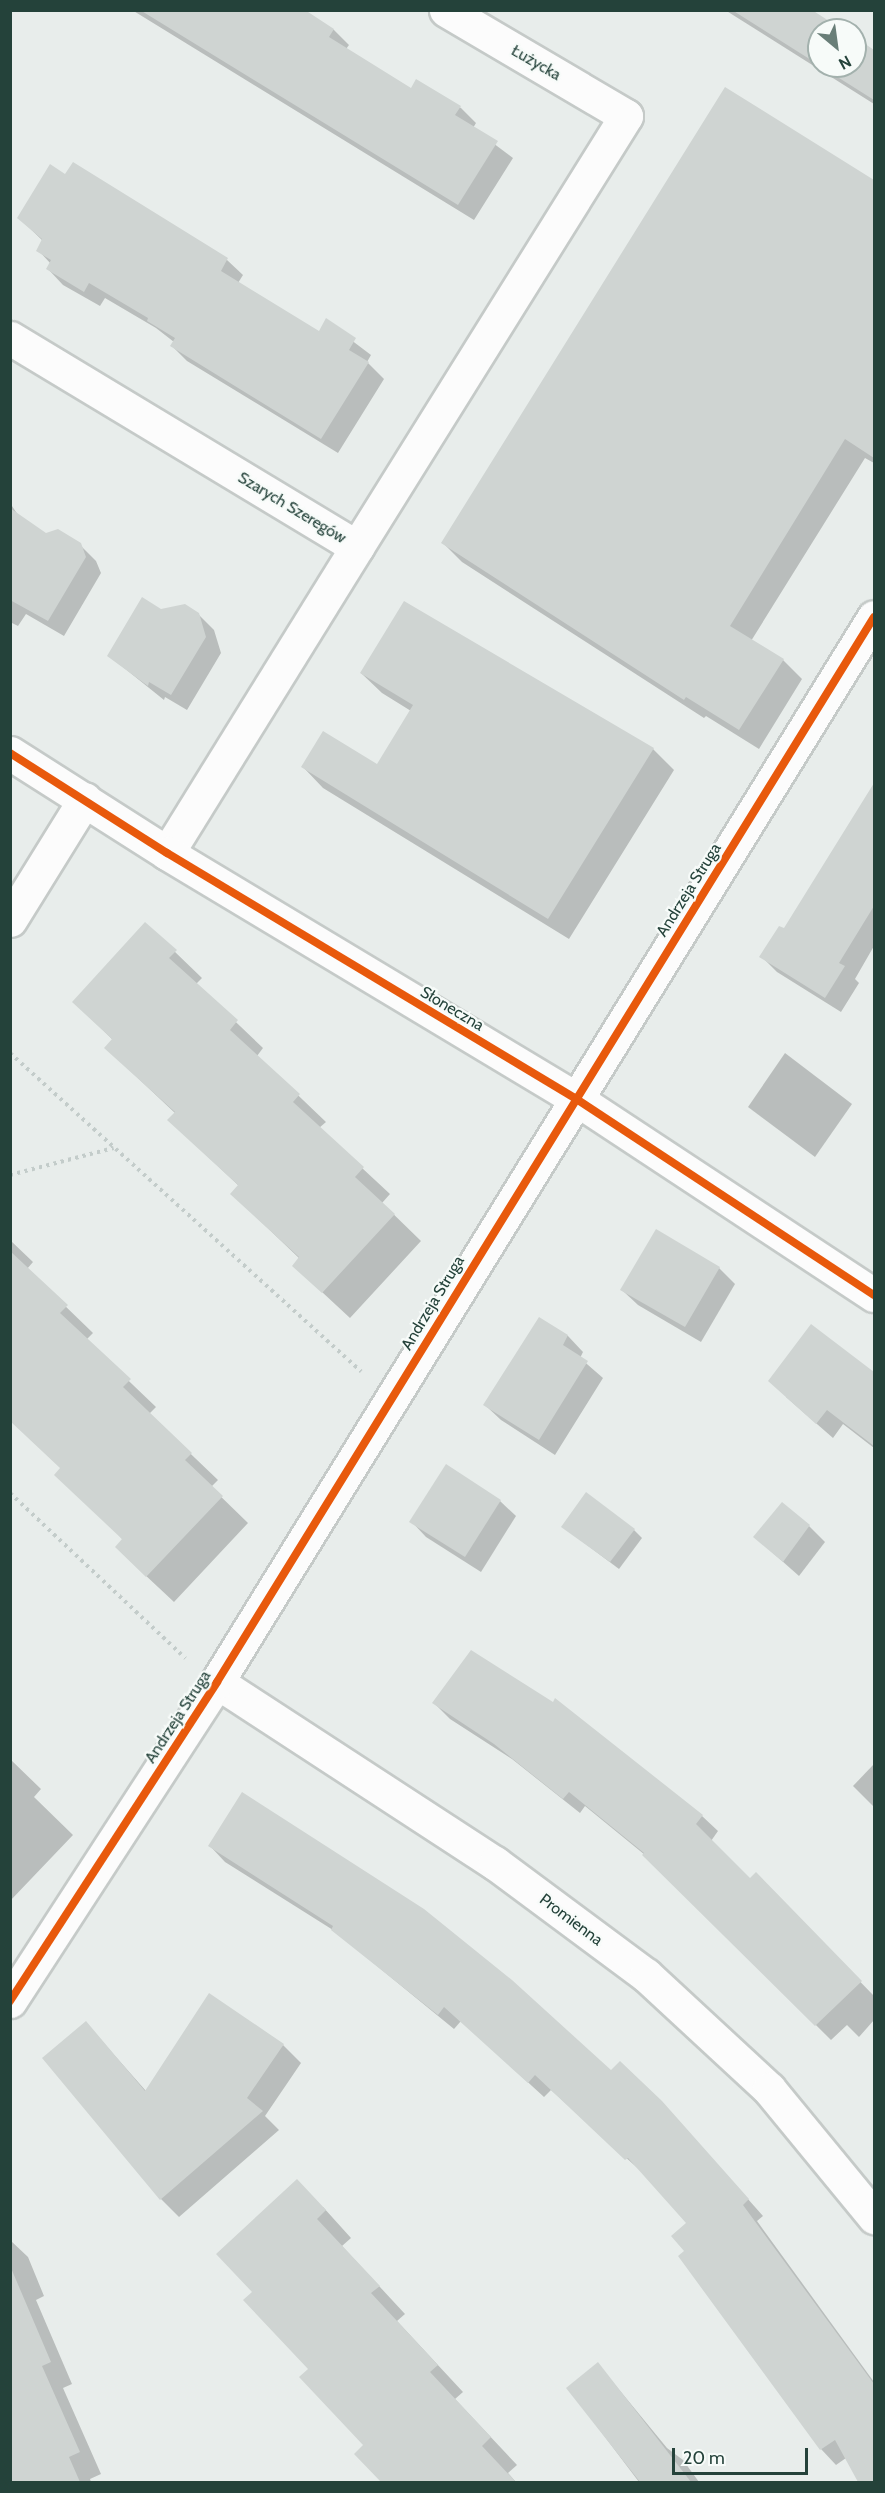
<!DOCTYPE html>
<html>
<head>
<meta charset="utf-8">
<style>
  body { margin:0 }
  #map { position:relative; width:885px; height:2493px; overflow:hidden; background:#e8edeb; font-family:Cabin,sans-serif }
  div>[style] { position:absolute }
  .shadow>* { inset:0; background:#0003 }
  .building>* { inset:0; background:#cfd4d2 }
  .path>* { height:4px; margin-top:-2px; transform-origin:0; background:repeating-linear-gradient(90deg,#c3ccca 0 3px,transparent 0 7.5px) }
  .roads { filter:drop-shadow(2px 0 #c5cac8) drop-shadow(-2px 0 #c5cac8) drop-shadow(0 2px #c5cac8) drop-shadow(0 -2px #c5cac8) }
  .minor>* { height:33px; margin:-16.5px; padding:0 16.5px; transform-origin:16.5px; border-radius:16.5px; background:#fcfcfc }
  .cycleway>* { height:8px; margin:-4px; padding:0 4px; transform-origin:4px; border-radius:4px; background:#e8590c }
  span { translate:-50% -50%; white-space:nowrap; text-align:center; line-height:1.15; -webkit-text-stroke:4.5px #f7fbf9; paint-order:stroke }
  .street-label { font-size:16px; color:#24423a }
  .frame { position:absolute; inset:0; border:12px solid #24423a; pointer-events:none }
  .north { position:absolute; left:807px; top:18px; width:60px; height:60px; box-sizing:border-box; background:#f7fbf9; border:2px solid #a3b1ad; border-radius:50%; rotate:151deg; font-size:16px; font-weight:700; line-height:24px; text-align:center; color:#24423a }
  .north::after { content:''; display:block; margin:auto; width:21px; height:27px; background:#697e78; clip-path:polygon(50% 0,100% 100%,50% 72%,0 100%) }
  .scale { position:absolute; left:672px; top:2448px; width:136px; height:27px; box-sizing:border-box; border:3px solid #24423a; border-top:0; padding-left:8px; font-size:18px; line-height:21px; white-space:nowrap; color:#24423a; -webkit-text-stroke:4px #f7fbf9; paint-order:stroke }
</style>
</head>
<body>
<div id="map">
  <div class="shadow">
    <div style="clip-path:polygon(132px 10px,302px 10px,334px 30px,349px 45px,346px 49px,412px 90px,417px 81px,461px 108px,476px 123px,473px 128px,513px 158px,474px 220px)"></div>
    <div style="clip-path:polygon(725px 10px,809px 10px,840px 30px,819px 30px,819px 66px,855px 66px,855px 39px,874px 52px,874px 104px)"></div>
    <div style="clip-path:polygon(725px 89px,874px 182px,874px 463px,865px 458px,751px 641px,783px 660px,802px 679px,759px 749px,706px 716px,704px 718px,462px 562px,443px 543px)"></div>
    <div style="clip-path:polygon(66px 176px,227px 260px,243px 275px,238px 283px,319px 333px,326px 321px,371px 355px,367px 362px,384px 379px,338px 453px,187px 361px,172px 346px,174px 342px,156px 328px,105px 298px,100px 306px,63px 285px,48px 269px,51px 264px,38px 250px,43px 241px,19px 218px)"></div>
    <div style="clip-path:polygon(10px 503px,18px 515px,46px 535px,80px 545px,96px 561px,101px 573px,64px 636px,26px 614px,18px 626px,10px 622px)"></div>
    <div style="clip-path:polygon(404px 603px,653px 749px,674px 770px,569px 939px,323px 788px,303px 767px,378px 766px,411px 711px,382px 693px,361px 673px)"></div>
    <div style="clip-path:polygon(161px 611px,198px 614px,214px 630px,221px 653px,187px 710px,165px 697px,164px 700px,108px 655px)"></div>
    <div style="clip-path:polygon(874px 785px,874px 946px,855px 979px,859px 983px,841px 1012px,777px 972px,761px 956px,784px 930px)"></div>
    <div style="clip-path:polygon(146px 924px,202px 978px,196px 984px,263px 1048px,257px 1056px,326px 1122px,319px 1128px,390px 1194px,382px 1203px,421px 1241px,350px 1318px,294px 1266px,300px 1259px,232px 1194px,239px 1186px,169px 1120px,176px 1114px,106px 1048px,113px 1040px,74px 1002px)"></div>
    <div style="clip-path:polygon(785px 1053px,852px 1104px,815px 1157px,748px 1107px)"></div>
    <div style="clip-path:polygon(10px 1240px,33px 1262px,27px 1269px,93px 1333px,86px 1340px,156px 1407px,149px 1414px,218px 1480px,211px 1487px,248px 1523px,174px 1602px,143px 1573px,123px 1540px,62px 1469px,10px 1420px)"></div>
    <div style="clip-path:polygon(719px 1268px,735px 1284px,701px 1342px,638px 1305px,622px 1290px)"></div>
    <div style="clip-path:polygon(540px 1319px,568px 1336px,583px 1352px,580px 1358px,603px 1378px,555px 1455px,501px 1420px,485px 1405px)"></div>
    <div style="clip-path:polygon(811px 1326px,874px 1375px,874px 1448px,843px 1424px,833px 1438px,786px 1397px)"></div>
    <div style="clip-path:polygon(500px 1501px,516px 1516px,481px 1572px,426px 1537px,411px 1521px)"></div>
    <div style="clip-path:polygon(809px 1526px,825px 1542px,799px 1576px,755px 1537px)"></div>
    <div style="clip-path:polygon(563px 1527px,634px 1530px,642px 1538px,619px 1569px)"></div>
    <div style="clip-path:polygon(555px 1701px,702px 1816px,718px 1831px,711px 1841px,750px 1880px,756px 1874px,874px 1996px,874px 2020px,859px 2037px,847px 2025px,831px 2040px,645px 1855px,585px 1806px,580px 1813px,512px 1759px,450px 1719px,434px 1703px,553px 1704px)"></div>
    <div style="clip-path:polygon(10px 1759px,41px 1789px,34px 1797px,73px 1835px,10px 1901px)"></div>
    <div style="clip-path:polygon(874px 1764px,874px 1807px,853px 1786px)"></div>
    <div style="clip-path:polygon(210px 1846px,611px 2072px,677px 2119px,763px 2216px,757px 2221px,874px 2382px,874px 2482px,860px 2482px,846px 2458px,836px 2465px,821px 2449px,686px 2251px,688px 2223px,643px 2173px,551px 2090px,544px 2097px,461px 2021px,454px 2029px,333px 1930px,225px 1862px)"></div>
    <div style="clip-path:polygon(86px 2023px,146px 2091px,283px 2045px,301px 2063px,265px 2116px,279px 2130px,179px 2217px,161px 2199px)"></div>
    <div style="clip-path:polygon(323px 2207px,351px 2238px,342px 2246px,405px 2314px,397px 2321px,463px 2392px,455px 2399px,517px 2465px,508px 2473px,516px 2482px,383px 2482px,356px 2454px,365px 2445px,310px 2369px,245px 2301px)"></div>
    <div style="clip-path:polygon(10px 2240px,28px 2257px,44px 2296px,36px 2300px,72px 2384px,63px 2388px,101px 2474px,90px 2479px,91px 2482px,10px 2482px)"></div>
    <div style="clip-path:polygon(598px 2364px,667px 2448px,683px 2460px,699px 2482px,639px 2482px,568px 2388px)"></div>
  </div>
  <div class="building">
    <div style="clip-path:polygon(140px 10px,305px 10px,334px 29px,329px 37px,411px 88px,416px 79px,461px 106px,455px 115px,498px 141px,458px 205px)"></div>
    <div style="clip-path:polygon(732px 10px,812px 10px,843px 30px,819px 30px,819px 65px)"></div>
    <div style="clip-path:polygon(855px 37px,874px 50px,874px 100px,820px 66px,855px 66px)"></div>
    <div style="clip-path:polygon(725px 87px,874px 180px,874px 458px,845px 439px,730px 626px,784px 659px,739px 730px,686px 697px,684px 700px,441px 543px)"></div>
    <div style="clip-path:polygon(73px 162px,228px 258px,221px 271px,319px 331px,326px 318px,356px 338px,349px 350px,369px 362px,321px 439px,170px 346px,175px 338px,147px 321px,148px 318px,89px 283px,84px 292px,46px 269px,51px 260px,36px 251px,42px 239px,17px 218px,50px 164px,65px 174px)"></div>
    <div style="clip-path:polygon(10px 508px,46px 533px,58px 529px,81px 543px,86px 557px,48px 621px,10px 600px)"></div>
    <div style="clip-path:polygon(142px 597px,161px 609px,185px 604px,199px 613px,206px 637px,171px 695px,149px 682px,148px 686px,107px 656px)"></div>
    <div style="clip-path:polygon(404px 601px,654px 748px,548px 919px,301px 767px,323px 731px,377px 764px,413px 705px,360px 673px)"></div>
    <div style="clip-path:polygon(874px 783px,874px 906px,839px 963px,845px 966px,825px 998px,759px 957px,779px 926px,784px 928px)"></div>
    <div style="clip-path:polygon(145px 922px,177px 950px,169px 958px,238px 1020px,230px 1030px,300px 1094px,293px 1102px,364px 1167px,355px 1177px,395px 1214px,322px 1293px,292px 1266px,299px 1257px,230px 1194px,238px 1185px,167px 1120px,175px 1112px,104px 1048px,112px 1039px,72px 1002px)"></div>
    <div style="clip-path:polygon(656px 1229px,720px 1267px,685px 1327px,620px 1290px)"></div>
    <div style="clip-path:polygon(10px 1251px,68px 1305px,60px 1313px,131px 1379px,123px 1387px,192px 1453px,185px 1460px,223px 1496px,146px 1577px,115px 1547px,122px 1539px,54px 1475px,60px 1468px,10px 1421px)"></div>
    <div style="clip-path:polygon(539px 1317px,568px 1335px,563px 1345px,588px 1361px,539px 1440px,483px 1405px)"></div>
    <div style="clip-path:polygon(811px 1324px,874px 1372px,874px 1446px,827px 1410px,816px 1424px,768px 1381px)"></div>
    <div style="clip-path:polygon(446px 1464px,501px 1500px,465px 1557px,409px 1522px)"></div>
    <div style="clip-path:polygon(586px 1492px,635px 1529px,610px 1562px,561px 1527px)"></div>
    <div style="clip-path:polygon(782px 1502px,810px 1525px,783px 1562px,753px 1537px)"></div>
    <div style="clip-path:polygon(471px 1650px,553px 1702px,555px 1698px,703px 1815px,696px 1824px,750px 1878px,756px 1872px,862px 1981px,815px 2026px,642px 1855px,644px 1853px,569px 1792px,563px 1799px,494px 1744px,432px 1703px)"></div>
    <div style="clip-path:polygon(242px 1792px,424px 1909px,512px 1980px,611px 2070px,620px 2061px,662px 2101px,749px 2199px,743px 2205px,874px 2384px,874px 2482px,858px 2482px,835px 2440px,820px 2450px,678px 2256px,684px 2251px,671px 2236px,686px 2223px,628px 2158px,625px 2160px,535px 2075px,528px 2083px,444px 2007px,438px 2015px,331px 1930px,333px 1926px,208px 1846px)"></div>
    <div style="clip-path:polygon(209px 1993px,284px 2044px,247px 2098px,263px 2111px,160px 2200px,42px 2058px,86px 2021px,145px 2091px)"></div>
    <div style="clip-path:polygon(297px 2179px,326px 2210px,317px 2219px,380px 2286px,371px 2293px,438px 2365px,430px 2372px,491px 2437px,482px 2446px,516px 2482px,381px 2482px,354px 2454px,363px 2445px,299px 2377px,308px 2369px,243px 2300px,252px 2292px,216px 2254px)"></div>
    <div style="clip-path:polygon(11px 2268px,51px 2362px,42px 2366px,80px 2452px,69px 2457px,80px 2482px,10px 2482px)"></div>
    <div style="clip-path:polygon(598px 2362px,691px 2482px,640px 2482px,566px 2388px)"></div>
  </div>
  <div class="path">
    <div style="left:10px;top:1053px;width:474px;rotate:42.2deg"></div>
    <div style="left:10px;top:1175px;width:107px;rotate:-14.6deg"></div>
    <div style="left:10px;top:1493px;width:241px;rotate:43.3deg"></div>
  </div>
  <div class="roads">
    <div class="minor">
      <div style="left:10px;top:338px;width:405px;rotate:31.1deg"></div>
      <div style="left:357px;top:547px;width:360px;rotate:121.8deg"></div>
      <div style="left:357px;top:547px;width:508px;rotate:-58.03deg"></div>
      <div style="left:626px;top:116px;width:209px;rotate:-149.5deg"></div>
      <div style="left:10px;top:753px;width:186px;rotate:32.5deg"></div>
      <div style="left:167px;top:853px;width:476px;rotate:31deg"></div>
      <div style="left:575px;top:1098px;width:358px;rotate:33.4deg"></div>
      <div style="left:10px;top:920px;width:142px;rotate:-58.2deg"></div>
      <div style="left:217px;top:1682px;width:332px;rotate:33.1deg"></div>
      <div style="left:495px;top:1863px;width:188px;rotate:36.6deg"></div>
      <div style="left:646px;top:1975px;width:168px;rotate:42.8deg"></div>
      <div style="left:769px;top:2089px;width:166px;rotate:50.6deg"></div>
      <div style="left:10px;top:2001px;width:380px;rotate:-57deg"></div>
      <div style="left:217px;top:1682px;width:1251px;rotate:-58.33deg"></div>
    </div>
  </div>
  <div class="cycleway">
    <div style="left:10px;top:753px;width:186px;rotate:32.5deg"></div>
    <div style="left:167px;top:853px;width:476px;rotate:31deg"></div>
    <div style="left:575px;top:1098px;width:358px;rotate:33.4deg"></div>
    <div style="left:10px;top:2001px;width:380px;rotate:-57deg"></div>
    <div style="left:217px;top:1682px;width:1251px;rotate:-58.33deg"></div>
  </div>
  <div class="street-label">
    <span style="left:536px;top:63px;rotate:30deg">Łużycka</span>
    <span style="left:292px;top:508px;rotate:31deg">Szarych Szeregów</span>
    <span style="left:689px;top:890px;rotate:-58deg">Andrzeja Struga</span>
    <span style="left:452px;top:1009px;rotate:31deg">Słoneczna</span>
    <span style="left:433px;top:1303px;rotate:-59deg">Andrzeja Struga</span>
    <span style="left:178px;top:1717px;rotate:-57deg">Andrzeja Struga</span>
    <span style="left:571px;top:1920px;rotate:37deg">Promienna</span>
  </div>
  <div class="frame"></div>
  <div class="north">N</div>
  <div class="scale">20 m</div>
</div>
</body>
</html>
